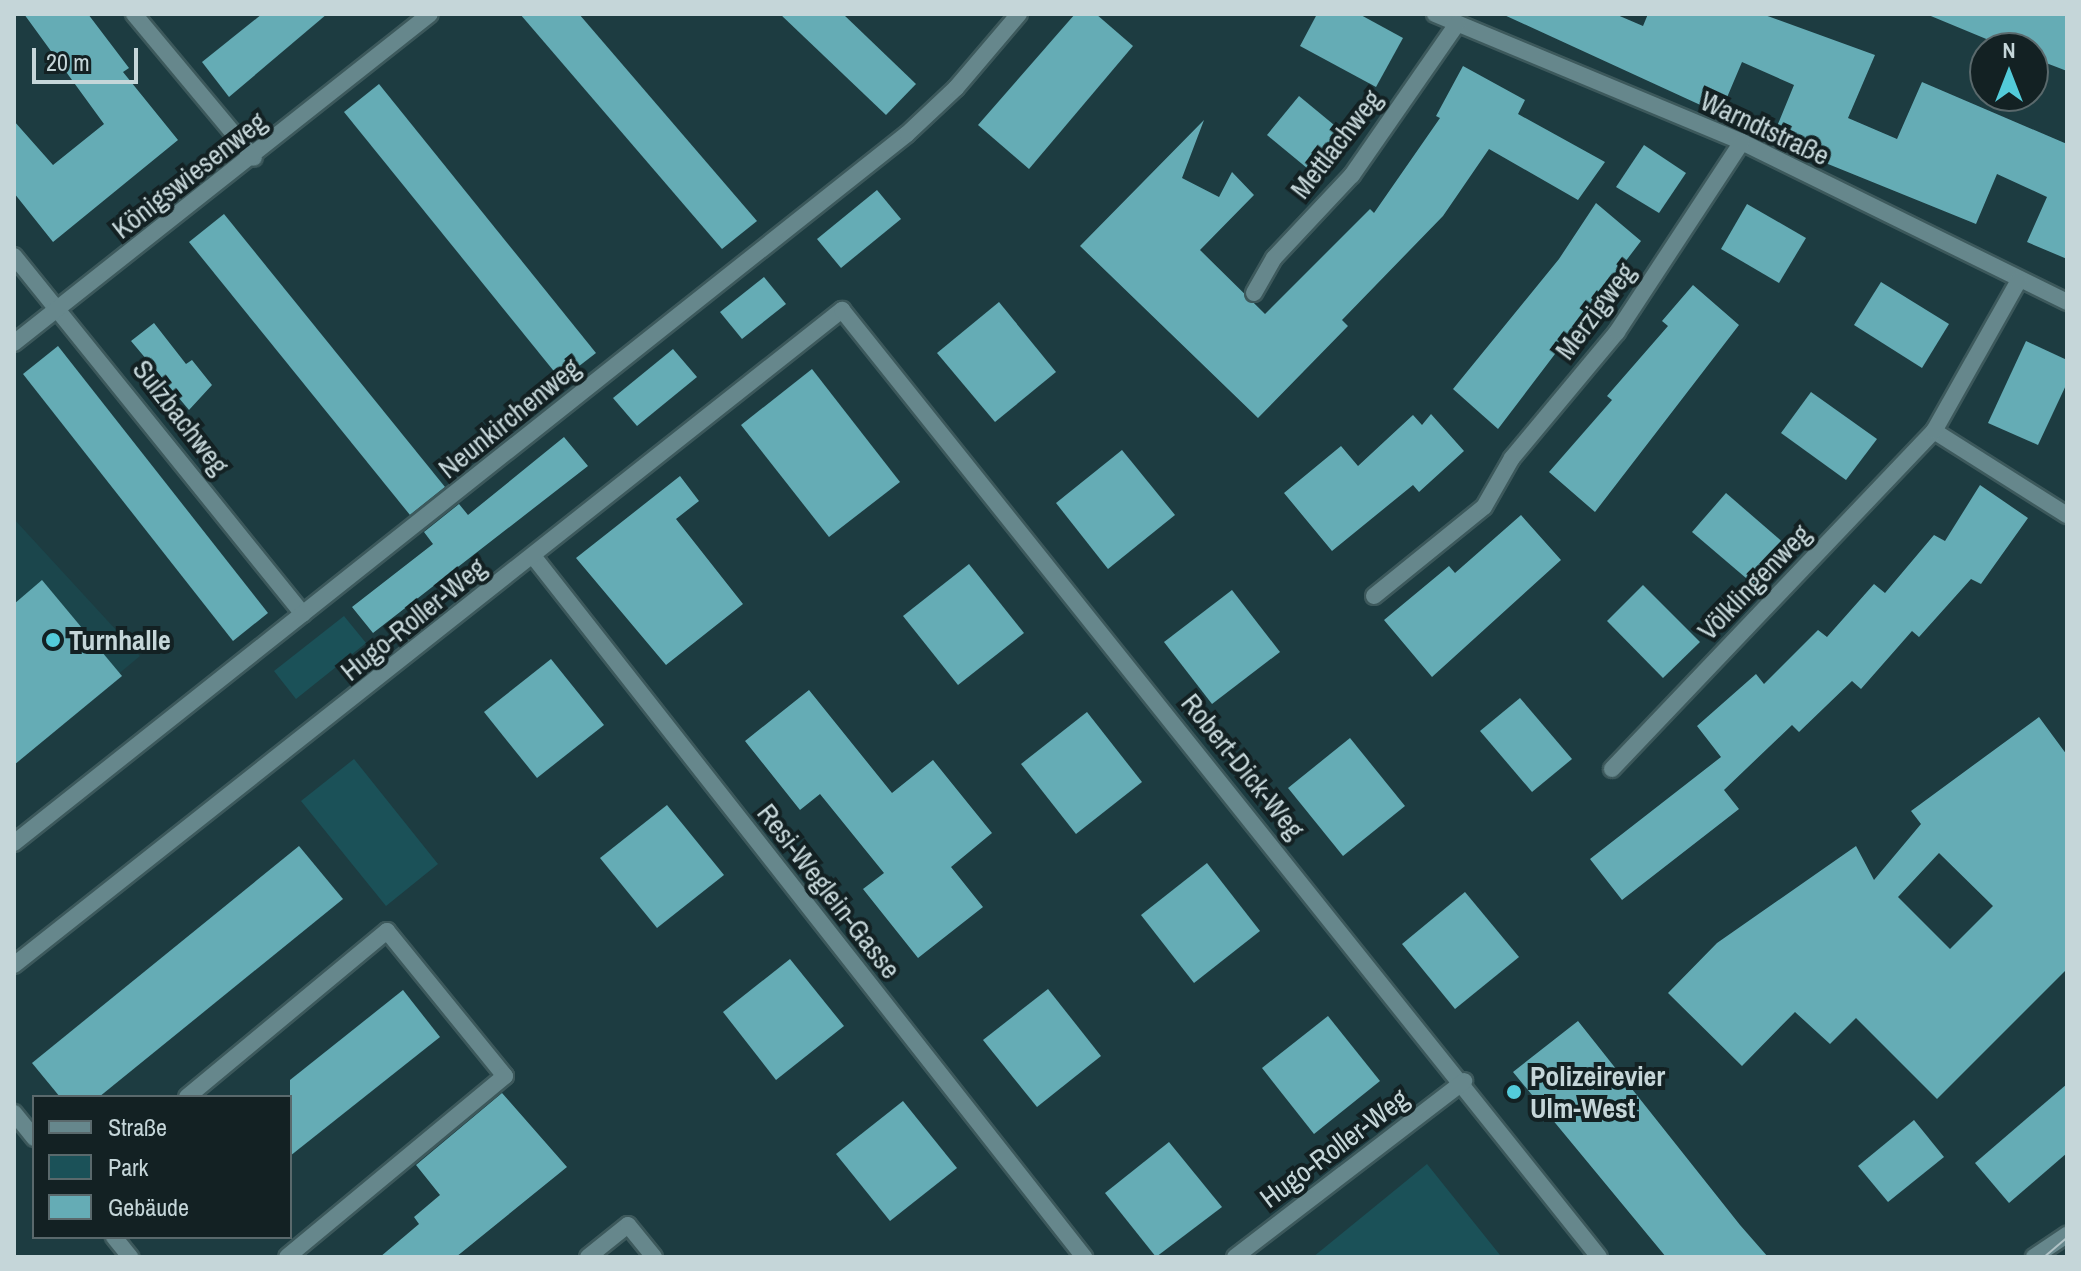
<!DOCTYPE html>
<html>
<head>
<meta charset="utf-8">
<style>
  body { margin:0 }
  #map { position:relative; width:2081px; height:1271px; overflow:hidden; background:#1d3c41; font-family:"Archivo Narrow",sans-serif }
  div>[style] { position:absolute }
  .built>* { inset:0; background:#1b464c }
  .green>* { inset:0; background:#1b5158 }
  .building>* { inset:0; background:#65acb5 }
  .roads { filter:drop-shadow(2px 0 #3d595c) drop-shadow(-2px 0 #3d595c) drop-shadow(0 2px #3d595c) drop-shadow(0 -2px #3d595c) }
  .service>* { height:16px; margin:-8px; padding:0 8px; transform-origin:8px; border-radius:8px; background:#66878c }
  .minor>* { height:16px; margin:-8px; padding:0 8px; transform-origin:8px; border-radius:8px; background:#66878c }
  .tertiary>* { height:16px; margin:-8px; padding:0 8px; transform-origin:8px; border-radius:8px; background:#66878c }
  .tram>* { height:2px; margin:-1px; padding:0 1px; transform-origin:1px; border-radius:1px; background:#b0c2c6 }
  .dots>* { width:22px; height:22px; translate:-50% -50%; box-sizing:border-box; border:4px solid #132123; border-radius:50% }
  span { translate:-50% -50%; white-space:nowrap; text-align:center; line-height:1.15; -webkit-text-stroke:8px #132123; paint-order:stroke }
  .street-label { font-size:28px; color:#c5d6d9 }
  .poi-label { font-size:28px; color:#c5d6d9; font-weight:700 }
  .left { translate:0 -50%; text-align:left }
  .frame { position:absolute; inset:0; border:16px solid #c5d6d9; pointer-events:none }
  .legend { position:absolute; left:32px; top:1095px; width:260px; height:144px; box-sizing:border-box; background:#132123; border:2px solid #5a696c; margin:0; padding:10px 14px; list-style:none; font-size:24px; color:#c5d6d9 }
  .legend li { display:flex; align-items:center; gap:16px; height:40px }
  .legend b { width:40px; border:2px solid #5a696c }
  .north { position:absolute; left:1969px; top:32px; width:80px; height:80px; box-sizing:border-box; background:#132123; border:2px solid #5a696c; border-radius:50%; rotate:0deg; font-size:22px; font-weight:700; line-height:32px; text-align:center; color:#c5d6d9 }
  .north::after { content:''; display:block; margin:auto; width:28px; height:36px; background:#53cbda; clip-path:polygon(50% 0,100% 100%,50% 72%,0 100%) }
  .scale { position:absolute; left:32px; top:48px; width:106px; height:36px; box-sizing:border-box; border:4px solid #c5d6d9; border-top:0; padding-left:10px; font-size:24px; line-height:28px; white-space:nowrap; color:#c5d6d9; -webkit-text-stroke:6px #132123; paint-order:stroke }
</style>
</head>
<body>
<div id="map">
  <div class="built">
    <div style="clip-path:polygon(14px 519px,140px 656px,14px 761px)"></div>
  </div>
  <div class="green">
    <div style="clip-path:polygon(344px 616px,366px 643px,296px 699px,274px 671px)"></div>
    <div style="clip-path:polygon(354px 759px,438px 864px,386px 906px,301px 801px)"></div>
    <div style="clip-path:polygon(1427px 1164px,1500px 1255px,1313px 1257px)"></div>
  </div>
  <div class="building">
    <div style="clip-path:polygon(24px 14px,88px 14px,129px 68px,123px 72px,178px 140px,53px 242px,14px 193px,14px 121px,53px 165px,104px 124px)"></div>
    <div style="clip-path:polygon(262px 14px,327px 14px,229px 97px,202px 62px)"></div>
    <div style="clip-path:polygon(520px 14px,579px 14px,757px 221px,722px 249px)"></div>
    <div style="clip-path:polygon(780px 14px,843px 14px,916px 84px,886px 115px)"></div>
    <div style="clip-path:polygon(1075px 14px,1096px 14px,1133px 46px,1029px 169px,978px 125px)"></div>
    <div style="clip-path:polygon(1317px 14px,1359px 14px,1403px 38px,1376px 87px,1300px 46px)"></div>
    <div style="clip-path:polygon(1502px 14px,1615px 14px,1643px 26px,1648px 14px,1762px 14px,1875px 55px,1848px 118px,1897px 139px,1922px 82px,2067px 144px,2067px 259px,2027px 242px,2047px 197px,1997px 174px,1976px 224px,1771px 141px,1794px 85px,1742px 62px,1720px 114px)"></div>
    <div style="clip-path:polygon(1926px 14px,2067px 14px,2067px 71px,2033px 58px,2033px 48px,2008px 48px)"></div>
    <div style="clip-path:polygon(1463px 66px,1525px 100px,1518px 114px,1605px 162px,1578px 200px,1489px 149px,1443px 216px,1342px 320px,1348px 326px,1258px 418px,1080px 246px,1204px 120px,1182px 178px,1219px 197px,1232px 172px,1254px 195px,1200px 250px,1265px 314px,1370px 209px,1374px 213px,1440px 118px,1436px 116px)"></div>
    <div style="clip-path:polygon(379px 84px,596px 353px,561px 380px,344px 112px)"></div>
    <div style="clip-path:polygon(1299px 96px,1345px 134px,1313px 173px,1267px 135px)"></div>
    <div style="clip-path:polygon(1644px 145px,1686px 173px,1659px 213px,1616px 187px)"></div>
    <div style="clip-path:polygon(877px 190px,901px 219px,841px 268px,817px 239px)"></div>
    <div style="clip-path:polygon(1596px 203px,1641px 241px,1498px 429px,1453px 389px,1559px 259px)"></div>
    <div style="clip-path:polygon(1747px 204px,1806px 238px,1779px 283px,1721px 249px)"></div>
    <div style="clip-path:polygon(224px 214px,445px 487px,410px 515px,189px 242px)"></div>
    <div style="clip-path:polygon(764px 277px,786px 304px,742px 339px,720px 312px)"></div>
    <div style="clip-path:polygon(1881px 282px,1949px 324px,1922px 368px,1854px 325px)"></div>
    <div style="clip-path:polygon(1693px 285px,1739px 325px,1595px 512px,1549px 472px,1612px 400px,1607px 396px,1668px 326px,1662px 321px)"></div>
    <div style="clip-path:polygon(999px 302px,1056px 372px,995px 422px,937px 353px)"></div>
    <div style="clip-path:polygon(154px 323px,186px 364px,192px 360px,212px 385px,189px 410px,131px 341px)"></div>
    <div style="clip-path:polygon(2026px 341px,2067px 360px,2067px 383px,2038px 445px,1988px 423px)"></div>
    <div style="clip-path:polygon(58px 346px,268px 613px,233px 641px,23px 374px)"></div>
    <div style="clip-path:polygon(673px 349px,697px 377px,637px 426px,613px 398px)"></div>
    <div style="clip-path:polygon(812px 369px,900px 482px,829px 537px,741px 425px)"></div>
    <div style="clip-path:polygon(1811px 392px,1877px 439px,1846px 480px,1781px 433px)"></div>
    <div style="clip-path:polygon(1431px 414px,1464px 451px,1419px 492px,1413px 485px,1332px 551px,1284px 493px,1341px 446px,1358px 466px,1413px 415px,1422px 425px)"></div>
    <div style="clip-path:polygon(564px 437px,588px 466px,373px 633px,352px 607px,433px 544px,424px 532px,459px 504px,468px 515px)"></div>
    <div style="clip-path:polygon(1122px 450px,1175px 515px,1108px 569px,1056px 503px)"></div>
    <div style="clip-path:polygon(680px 476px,699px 501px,676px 519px,743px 604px,666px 665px,576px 558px)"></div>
    <div style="clip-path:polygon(1980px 485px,2028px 518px,1981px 584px,1971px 579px,1919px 637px,1912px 631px,1861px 689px,1852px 681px,1799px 732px,1792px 725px,1724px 790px,1739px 809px,1622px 900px,1590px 859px,1721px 757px,1697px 726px,1756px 674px,1764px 684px,1818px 630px,1827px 637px,1874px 584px,1885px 593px,1934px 535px,1945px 541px)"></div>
    <div style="clip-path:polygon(1726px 493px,1786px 545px,1753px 584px,1692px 532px)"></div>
    <div style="clip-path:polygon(1521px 515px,1561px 560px,1432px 677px,1384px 620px,1449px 566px,1455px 573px)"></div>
    <div style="clip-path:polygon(969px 564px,1024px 633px,958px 685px,903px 616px)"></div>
    <div style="clip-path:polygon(42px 580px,122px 676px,14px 765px,14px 604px)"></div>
    <div style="clip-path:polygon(1643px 585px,1700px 642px,1663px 678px,1607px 621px)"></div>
    <div style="clip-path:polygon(1232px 590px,1280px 652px,1212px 704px,1164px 642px)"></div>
    <div style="clip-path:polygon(551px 659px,604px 725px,537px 778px,484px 712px)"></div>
    <div style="clip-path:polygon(809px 690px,892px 793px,933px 760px,992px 833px,951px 867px,983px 907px,918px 958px,863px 889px,884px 873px,820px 794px,800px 810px,745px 741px)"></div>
    <div style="clip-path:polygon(1520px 698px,1572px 759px,1532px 792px,1480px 731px)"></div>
    <div style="clip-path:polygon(1087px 712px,1142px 782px,1076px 834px,1021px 764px)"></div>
    <div style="clip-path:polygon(evenodd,2039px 717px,2067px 755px,2067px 969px,1937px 1099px,1856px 1018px,1830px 1044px,1795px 1012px,1742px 1066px,1668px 993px,1717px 943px,1856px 846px,1874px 880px,1921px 824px,1911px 811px,2039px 717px,1939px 853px,1993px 906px,1950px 949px,1898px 897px,1939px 853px)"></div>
    <div style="clip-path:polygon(1350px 738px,1405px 806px,1343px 856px,1288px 788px)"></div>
    <div style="clip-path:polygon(667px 805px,724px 875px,657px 928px,600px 858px)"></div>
    <div style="clip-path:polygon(299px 846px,343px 899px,99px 1097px,60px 1097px,32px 1063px)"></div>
    <div style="clip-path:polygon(1207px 863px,1260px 931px,1194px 983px,1141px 915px)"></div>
    <div style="clip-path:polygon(1465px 892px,1519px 957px,1455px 1009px,1402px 944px)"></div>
    <div style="clip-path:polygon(790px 959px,844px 1026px,776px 1080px,723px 1012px)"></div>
    <div style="clip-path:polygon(1048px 989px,1101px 1056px,1037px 1107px,983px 1040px)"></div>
    <div style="clip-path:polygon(403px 990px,440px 1037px,290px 1156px,290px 1080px)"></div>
    <div style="clip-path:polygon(1328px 1016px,1380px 1081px,1314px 1134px,1262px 1068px)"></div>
    <div style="clip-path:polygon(1578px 1021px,1740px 1225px,1768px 1257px,1666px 1257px,1513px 1072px)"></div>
    <div style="clip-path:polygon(2067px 1084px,2067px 1153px,2009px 1203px,1975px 1163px)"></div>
    <div style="clip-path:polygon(502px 1093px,567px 1167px,456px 1257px,380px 1257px,419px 1224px,414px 1217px,440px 1195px,416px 1165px)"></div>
    <div style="clip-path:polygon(903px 1101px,957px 1168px,890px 1221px,836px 1154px)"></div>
    <div style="clip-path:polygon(1914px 1120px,1944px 1157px,1888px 1202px,1858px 1166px)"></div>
    <div style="clip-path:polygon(1169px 1142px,1222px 1207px,1156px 1257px,1105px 1193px)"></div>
  </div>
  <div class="roads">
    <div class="service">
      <div style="left:1374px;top:596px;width:141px;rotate:-39deg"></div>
    </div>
    <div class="minor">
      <div style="left:134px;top:14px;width:187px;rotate:50.2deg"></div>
      <div style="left:1435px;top:14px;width:333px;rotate:22.6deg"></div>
      <div style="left:1742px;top:142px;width:362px;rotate:26.2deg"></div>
      <div style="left:14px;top:256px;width:460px;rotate:51.1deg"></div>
      <div style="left:1254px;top:293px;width:40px;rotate:-60.3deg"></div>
      <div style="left:1274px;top:258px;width:114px;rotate:-46.8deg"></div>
      <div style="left:1352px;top:175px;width:184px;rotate:-55.2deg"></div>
      <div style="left:14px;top:343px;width:530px;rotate:-38.34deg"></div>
      <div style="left:1934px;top:431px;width:157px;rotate:32.3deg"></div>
      <div style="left:1484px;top:507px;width:56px;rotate:-60.3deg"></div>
      <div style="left:1512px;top:458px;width:164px;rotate:-50.2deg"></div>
      <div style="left:1617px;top:332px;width:227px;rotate:-56.7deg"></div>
      <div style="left:533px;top:556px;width:892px;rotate:51.83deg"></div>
      <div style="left:1612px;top:769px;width:467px;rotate:-46.4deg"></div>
      <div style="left:1934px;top:431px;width:173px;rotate:-60.6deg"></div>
      <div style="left:14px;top:843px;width:1140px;rotate:-38.45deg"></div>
      <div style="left:907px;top:134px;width:67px;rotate:-43.2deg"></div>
      <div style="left:956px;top:88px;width:97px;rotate:-49.6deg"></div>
      <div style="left:14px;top:965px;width:1056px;rotate:-38.35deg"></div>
      <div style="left:842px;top:310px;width:1212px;rotate:51.36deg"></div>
      <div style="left:187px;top:1097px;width:260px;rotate:-39.7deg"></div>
      <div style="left:387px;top:931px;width:187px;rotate:50.9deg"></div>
      <div style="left:505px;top:1076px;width:283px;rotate:140.3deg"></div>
      <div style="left:14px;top:1113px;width:32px;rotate:51deg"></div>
      <div style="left:114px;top:1237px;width:26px;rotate:51deg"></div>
      <div style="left:588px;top:1257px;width:51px;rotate:-38.7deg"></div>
      <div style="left:628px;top:1225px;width:41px;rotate:50.9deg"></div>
      <div style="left:1235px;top:1257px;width:289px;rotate:-37.5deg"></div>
    </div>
    <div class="tertiary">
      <div style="left:2034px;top:1257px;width:40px;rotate:-34deg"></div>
    </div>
  </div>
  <div class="tram">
    <div style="left:2044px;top:1257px;width:30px;rotate:-40deg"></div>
  </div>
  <div class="dots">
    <div style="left:53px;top:640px;background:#53cbda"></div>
    <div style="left:1514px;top:1092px;background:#53cbda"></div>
  </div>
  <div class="street-label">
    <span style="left:1765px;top:128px;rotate:25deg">Warndtstraße</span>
    <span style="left:1336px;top:144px;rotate:-52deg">Mettlachweg</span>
    <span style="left:189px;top:175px;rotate:-38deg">Königswiesenweg</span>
    <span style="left:1595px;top:311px;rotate:-53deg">Merzigweg</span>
    <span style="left:181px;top:417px;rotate:52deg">Sulzbachweg</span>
    <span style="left:509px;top:418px;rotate:-39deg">Neunkirchenweg</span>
    <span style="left:1754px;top:582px;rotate:-46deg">Völklingenweg</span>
    <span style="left:413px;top:619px;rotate:-39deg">Hugo-Roller-Weg</span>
    <span style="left:1243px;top:766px;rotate:51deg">Robert-Dick-Weg</span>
    <span style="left:829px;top:891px;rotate:52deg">Resi-Weglein-Gasse</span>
    <span style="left:1334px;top:1148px;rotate:-37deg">Hugo-Roller-Weg</span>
  </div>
  <div class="poi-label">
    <span class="left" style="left:69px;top:640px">Turnhalle</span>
    <span class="left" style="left:1530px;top:1092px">Polizeirevier<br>Ulm-West</span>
  </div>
  <div class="frame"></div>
  <ul class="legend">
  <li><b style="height:10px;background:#66878c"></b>Straße</li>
  <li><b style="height:22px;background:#1b5158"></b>Park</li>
  <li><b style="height:22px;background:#65acb5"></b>Gebäude</li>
  </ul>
  <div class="north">N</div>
  <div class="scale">20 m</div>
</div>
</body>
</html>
